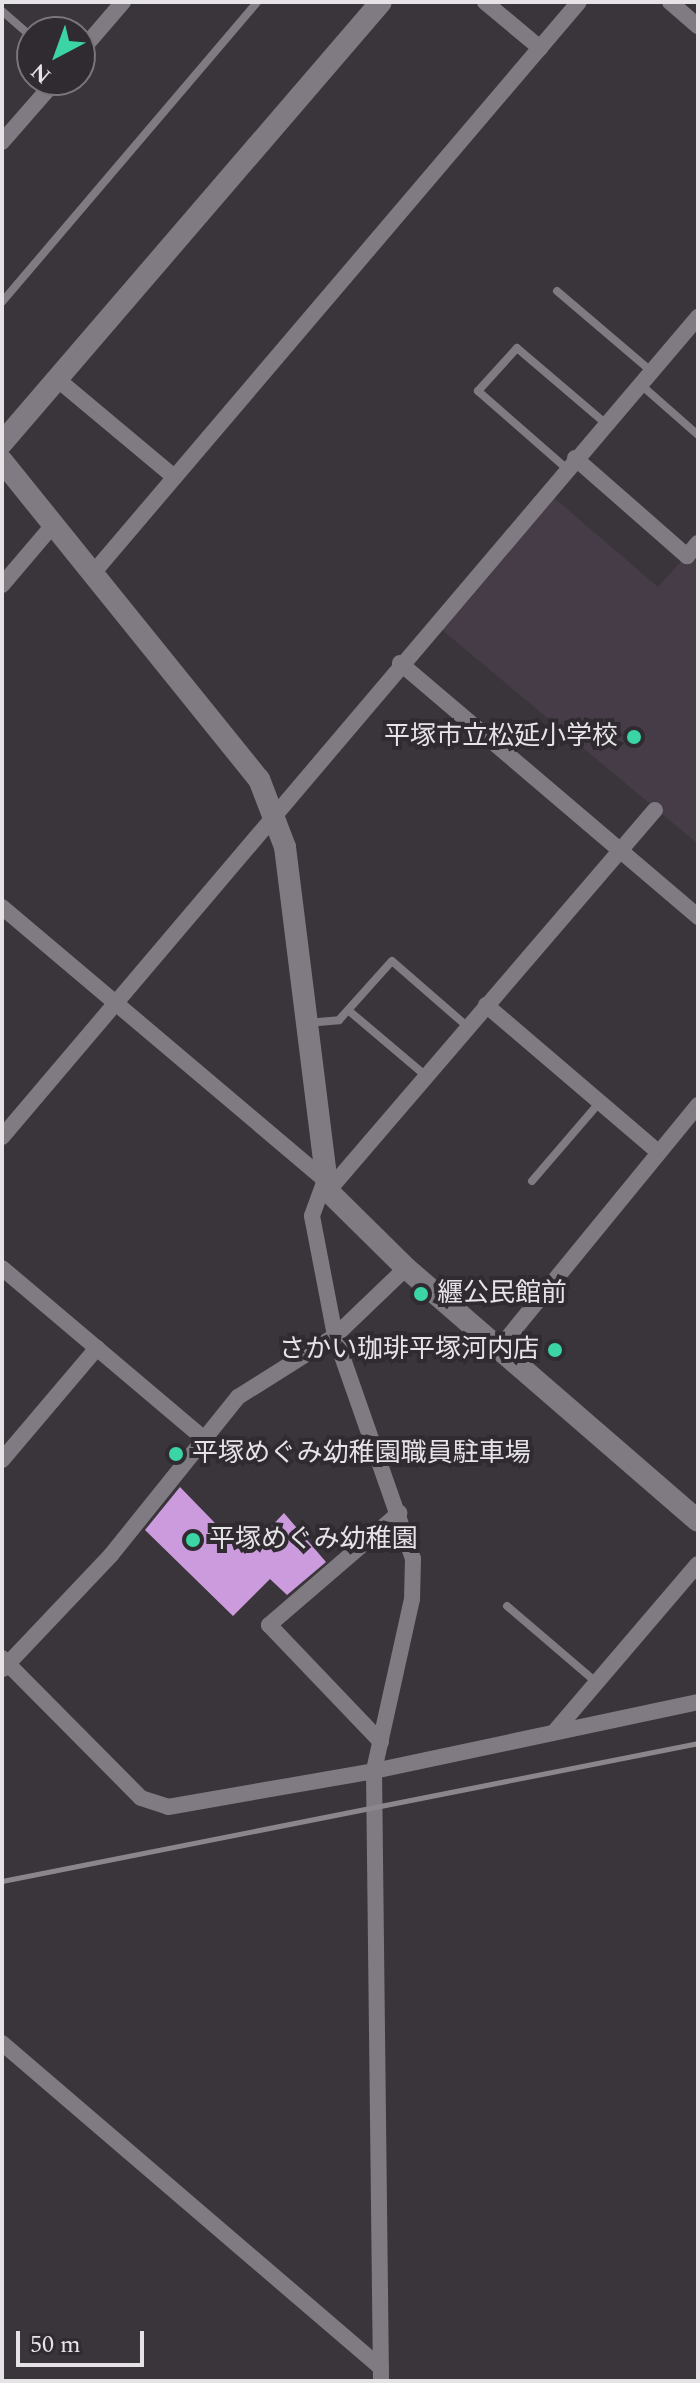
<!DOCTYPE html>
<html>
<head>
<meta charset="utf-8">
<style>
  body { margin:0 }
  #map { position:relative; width:700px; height:2383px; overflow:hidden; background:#3a353b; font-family:Spectral,"Noto Sans JP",serif }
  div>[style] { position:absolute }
  .built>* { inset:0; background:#453c48 }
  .building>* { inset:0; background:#cc9bdd }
  .lane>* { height:8px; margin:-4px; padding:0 4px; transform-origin:4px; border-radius:4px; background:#807b82 }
  .street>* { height:16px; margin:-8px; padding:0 8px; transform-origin:8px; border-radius:8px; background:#807b82 }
  .secondary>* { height:22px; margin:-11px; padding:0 11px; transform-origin:11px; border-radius:11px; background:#807b82 }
  .rail>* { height:5px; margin:-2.5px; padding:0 2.5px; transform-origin:2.5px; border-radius:2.5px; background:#8a868b }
  .dots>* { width:22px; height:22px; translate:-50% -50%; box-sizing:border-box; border:4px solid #302b31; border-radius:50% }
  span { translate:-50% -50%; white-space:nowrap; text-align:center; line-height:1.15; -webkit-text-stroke:8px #302b31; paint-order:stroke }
  .poi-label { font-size:26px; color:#e6e3e7 }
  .right { translate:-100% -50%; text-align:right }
  .left { translate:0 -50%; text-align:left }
  .frame { position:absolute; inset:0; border:4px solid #e6e3e7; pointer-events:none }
  .north { position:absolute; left:16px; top:16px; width:80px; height:80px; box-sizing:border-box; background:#302b31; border:2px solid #79757a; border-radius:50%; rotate:221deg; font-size:22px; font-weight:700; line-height:32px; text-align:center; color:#e6e3e7 }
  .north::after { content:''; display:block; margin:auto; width:28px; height:36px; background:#3bd4a4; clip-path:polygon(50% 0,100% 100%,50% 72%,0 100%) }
  .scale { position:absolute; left:16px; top:2331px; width:128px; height:36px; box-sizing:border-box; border:4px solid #e6e3e7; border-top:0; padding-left:10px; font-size:24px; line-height:28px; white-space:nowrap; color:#e6e3e7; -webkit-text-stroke:6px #302b31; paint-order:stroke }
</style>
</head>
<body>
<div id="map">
  <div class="built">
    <div style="clip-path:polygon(553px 497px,658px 587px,683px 559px,690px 564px,698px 556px,698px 844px,441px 629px)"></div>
  </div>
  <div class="building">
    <div style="clip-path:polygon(180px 1487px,245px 1554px,284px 1513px,326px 1562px,287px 1595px,270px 1579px,233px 1616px,145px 1530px)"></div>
  </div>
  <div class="lane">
    <div style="left:2px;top:11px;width:40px;rotate:41deg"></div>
    <div style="left:557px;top:291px;width:123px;rotate:40.4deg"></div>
    <div style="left:2px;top:302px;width:394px;rotate:-49.6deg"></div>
    <div style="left:640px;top:384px;width:77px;rotate:41.3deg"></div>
    <div style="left:566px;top:468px;width:117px;rotate:-138.8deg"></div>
    <div style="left:478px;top:391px;width:58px;rotate:-47.8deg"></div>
    <div style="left:517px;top:348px;width:116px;rotate:40.4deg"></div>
    <div style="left:348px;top:1010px;width:102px;rotate:40.2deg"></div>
    <div style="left:307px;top:1023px;width:32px;rotate:-5deg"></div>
    <div style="left:339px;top:1020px;width:79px;rotate:-48.1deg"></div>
    <div style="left:392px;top:961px;width:101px;rotate:41deg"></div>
    <div style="left:532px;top:1181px;width:103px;rotate:-49.3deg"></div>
    <div style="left:507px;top:1606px;width:117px;rotate:40.5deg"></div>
  </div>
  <div class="street">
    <div style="left:485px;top:2px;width:72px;rotate:39.9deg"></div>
    <div style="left:670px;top:2px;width:37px;rotate:41deg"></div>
    <div style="left:80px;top:52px;width:66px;rotate:-49.3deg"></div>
    <div style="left:2px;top:142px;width:82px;rotate:-48.9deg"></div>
    <div style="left:57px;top:379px;width:153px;rotate:39.9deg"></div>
    <div style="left:575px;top:458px;width:149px;rotate:41.2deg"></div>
    <div style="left:687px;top:556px;width:17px;rotate:-50deg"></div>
    <div style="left:94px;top:572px;width:748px;rotate:-49.61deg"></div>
    <div style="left:2px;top:585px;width:80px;rotate:-49.6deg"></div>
    <div style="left:400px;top:663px;width:392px;rotate:40.4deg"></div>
    <div style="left:2px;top:907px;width:423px;rotate:40.2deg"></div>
    <div style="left:325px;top:1180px;width:38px;rotate:110deg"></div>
    <div style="left:312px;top:1216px;width:122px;rotate:79.1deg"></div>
    <div style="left:335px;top:1336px;width:236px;rotate:70.7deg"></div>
    <div style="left:413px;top:1559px;width:40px;rotate:91.4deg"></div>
    <div style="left:412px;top:1599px;width:176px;rotate:102.5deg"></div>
    <div style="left:374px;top:1771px;width:610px;rotate:89.34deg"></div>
    <div style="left:486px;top:1005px;width:226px;rotate:40.5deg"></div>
    <div style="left:2px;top:1137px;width:1076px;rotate:-49.68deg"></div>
    <div style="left:328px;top:1191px;width:502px;rotate:-49.36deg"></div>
    <div style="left:2px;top:1268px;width:265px;rotate:40.2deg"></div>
    <div style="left:500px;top:1347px;width:313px;rotate:-50.7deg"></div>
    <div style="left:2px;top:1460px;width:147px;rotate:-49.7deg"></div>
    <div style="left:2px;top:1658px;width:197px;rotate:45.2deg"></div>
    <div style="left:141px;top:1798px;width:28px;rotate:18deg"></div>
    <div style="left:168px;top:1807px;width:209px;rotate:-9.9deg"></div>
    <div style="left:374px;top:1771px;width:331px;rotate:-12deg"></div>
    <div style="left:3px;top:1669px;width:157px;rotate:-46.5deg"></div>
    <div style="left:111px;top:1555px;width:203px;rotate:-51.2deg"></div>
    <div style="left:238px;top:1397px;width:115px;rotate:-32.2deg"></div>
    <div style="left:335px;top:1336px;width:98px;rotate:-43.8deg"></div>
    <div style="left:556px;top:1730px;width:218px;rotate:-49.5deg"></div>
    <div style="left:381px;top:1742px;width:162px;rotate:-133.7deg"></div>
    <div style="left:269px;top:1625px;width:172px;rotate:-40.7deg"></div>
    <div style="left:2px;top:2043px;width:499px;rotate:40.6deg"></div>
  </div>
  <div class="secondary">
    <div style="left:2px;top:443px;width:581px;rotate:-49.32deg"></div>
    <div style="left:2px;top:461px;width:409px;rotate:51.1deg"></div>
    <div style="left:259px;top:779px;width:73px;rotate:69.1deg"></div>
    <div style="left:285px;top:847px;width:347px;rotate:82.9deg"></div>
    <div style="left:328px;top:1191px;width:110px;rotate:44.6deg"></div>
    <div style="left:406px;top:1268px;width:386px;rotate:40.9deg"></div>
  </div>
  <div class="rail">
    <div style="left:2px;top:1881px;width:710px;rotate:-11.21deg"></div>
  </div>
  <div class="dots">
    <div style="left:634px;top:737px;background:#3bd4a4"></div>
    <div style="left:421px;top:1294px;background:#3bd4a4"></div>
    <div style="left:555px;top:1350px;background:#3bd4a4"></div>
    <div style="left:176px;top:1454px;background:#3bd4a4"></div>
    <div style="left:193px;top:1540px;background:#3bd4a4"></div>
  </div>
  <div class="poi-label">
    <span class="right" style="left:618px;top:737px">平塚市立松延小学校</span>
    <span class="left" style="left:437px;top:1294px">纒公民館前</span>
    <span class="right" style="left:539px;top:1350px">さかい珈琲平塚河内店</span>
    <span class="left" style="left:192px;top:1454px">平塚めぐみ幼稚園職員駐車場</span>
    <span class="left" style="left:209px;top:1540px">平塚めぐみ幼稚園</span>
  </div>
  <div class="frame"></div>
  <div class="north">N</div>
  <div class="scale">50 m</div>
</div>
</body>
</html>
